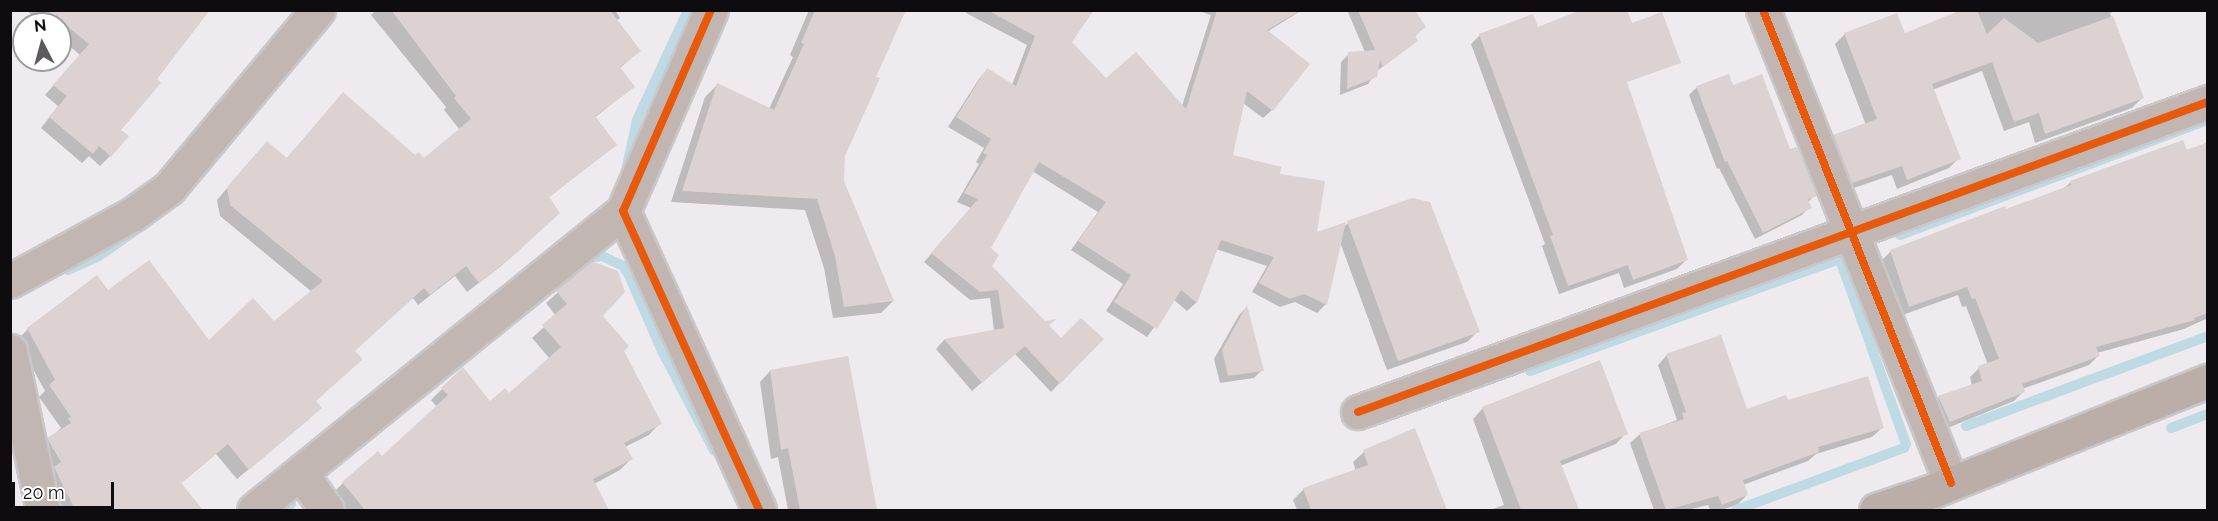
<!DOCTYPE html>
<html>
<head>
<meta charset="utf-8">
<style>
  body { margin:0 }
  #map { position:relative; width:2218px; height:521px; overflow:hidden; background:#eeeaed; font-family:Raleway,sans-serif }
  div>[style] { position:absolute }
  .shadow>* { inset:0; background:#0003 }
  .stream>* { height:10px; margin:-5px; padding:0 5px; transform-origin:5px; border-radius:5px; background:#bedae4 }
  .building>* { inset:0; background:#dbd2d1 }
  .roads { filter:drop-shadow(2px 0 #c9c7c9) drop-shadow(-2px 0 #c9c7c9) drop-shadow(0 2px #c9c7c9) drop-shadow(0 -2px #c9c7c9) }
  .minor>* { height:33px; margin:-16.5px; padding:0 16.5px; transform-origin:16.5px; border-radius:16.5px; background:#c1b6b2 }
  .major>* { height:33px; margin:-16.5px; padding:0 16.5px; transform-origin:16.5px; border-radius:16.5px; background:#bbaea9 }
  .cycleway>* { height:8px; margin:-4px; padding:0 4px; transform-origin:4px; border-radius:4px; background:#e8590c }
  span { translate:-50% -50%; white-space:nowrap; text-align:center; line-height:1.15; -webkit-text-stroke:6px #fff; paint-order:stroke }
  .frame { position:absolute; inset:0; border:12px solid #0e0c0e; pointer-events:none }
  .north { position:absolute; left:12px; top:12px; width:60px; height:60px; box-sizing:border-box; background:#fff; border:2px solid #9f9e9f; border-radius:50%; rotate:354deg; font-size:16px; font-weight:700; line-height:24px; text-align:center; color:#0e0c0e }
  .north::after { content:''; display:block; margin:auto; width:21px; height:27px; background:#5c5a5c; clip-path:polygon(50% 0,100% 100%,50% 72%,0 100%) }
  .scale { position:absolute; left:12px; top:482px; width:102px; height:27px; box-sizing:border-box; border:3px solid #0e0c0e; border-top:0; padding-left:8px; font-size:18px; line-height:21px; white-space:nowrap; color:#0e0c0e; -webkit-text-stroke:4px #fff; paint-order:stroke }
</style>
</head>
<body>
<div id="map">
  <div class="shadow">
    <div style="clip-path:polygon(26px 10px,208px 10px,119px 130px,110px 156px,100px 166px,89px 156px,82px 163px,41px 128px,58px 106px,45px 95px,80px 55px,60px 38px,60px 24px,42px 24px)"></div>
    <div style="clip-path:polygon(376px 10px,615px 10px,620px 18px,616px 21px,639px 51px,619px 69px,633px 87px,594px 118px,615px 145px,548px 198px,547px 224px,500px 267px,467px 292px,455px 276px,418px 305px,413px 298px,353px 351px,315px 402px,309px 419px,237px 479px,216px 454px,180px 484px,195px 503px,187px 510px,59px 510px,44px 479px,37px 450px,61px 428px,39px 397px,45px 391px,17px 340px,28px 329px,108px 292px,209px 342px,274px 323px,312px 292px,220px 216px,217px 200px,256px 154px,286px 159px,343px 94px,415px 157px,423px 160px,460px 130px,444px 110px,446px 107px,371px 15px)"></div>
    <div style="clip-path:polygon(809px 10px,889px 10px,874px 78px,844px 155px,842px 181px,893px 301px,881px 313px,833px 318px,824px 268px,805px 210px,671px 202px,705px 97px,717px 85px,769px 109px,793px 57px,790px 55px)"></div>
    <div style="clip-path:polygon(967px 10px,1092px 10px,1070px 42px,1106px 80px,1182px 106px,1211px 15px,1196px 10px,1302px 10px,1267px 32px,1272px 110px,1263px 118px,1243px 103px,1232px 156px,1278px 175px,1315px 235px,1344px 227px,1348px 223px,1478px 331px,1467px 342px,1387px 370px,1340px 242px,1326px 304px,1317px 313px,1295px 302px,1280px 307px,1252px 292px,1267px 266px,1216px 249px,1196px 303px,1187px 311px,1174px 300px,1147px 337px,1106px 311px,1123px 284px,1071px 250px,1098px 212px,1032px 171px,989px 249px,991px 266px,1061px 340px,1102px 339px,1051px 392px,1015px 354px,972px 391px,936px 349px,944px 340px,994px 331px,990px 298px,970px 300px,924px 262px,971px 208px,957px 202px,979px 164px,976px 162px,984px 148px,948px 127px,979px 79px,987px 70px,1012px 85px,1027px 45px,966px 13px)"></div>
    <div style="clip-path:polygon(1347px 10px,1414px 10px,1424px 27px,1414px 37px,1416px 40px,1376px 72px,1368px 84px,1340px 95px,1341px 62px,1349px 54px,1365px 52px)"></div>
    <div style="clip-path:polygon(1596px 10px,1662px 184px,1660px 186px,1686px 260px,1677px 269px,1624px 288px,1619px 273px,1559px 294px,1542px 246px,1545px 244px,1471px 44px,1480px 35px,1537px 29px)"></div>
    <div style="clip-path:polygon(1965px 10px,2118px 10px,2110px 13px,2142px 98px,2132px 108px,2035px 143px,2029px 122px,2004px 131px,1982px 71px,1932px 90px,1959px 158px,1949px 168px,1897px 189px,1892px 175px,1842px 192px,1824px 146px,1834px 136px,1866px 125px,1835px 44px,1845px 34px,1904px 35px)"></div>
    <div style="clip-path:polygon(1697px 87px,1732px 87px,1789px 151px,1815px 195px,1808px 202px,1810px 207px,1802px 215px,1755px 239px,1719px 168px,1717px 169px,1689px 95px)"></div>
    <div style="clip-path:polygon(2208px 144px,2208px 318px,2184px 329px,2097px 353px,2098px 356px,2089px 365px,2022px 389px,2023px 392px,2014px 401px,1940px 431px,1930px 406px,1939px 397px,1972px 386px,1970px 377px,1979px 368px,1988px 365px,1966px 306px,1962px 307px,1958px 295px,1900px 316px,1881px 261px,1891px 251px,2063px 189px,2071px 182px)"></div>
    <div style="clip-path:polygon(591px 263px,601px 316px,660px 423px,649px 435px,625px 447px,631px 459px,620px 470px,594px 484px,607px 510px,345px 510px,332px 494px,343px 483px,382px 458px,437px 407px,431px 400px,442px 389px,490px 403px,509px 395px,550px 359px,532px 338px,556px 316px,546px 303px)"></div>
    <div style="clip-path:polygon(1246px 308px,1262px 370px,1254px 378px,1220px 383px,1214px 359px,1239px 315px)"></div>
    <div style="clip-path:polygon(1667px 355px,1746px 411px,1787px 402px,1882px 428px,1872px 437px,1816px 454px,1808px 461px,1743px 485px,1747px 495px,1737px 505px,1721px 510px,1710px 510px,1708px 505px,1688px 510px,1654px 510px,1630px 443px,1640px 434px,1677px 420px,1658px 365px)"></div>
    <div style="clip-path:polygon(847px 358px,876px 510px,788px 510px,778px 457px,771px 459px,760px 382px,770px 371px)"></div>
    <div style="clip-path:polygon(1483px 408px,1626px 433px,1616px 444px,1560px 466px,1577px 510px,1490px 510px,1504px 505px,1473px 419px)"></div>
    <div style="clip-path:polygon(1414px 430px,1446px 510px,1297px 510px,1293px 500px,1304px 489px,1356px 471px,1353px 462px,1364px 452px)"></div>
  </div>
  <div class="stream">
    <div style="left:626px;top:171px;width:52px;rotate:-77.8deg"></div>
    <div style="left:637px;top:120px;width:121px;rotate:-65.1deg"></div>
    <div style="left:1900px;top:235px;width:329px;rotate:-20.5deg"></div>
    <div style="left:580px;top:259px;width:22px;rotate:-8deg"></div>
    <div style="left:602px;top:256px;width:23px;rotate:25deg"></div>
    <div style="left:623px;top:266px;width:9px;rotate:54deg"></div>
    <div style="left:628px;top:273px;width:87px;rotate:66.4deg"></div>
    <div style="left:663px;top:353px;width:110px;rotate:62.3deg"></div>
    <div style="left:68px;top:270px;width:34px;rotate:-24deg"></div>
    <div style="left:99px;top:256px;width:60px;rotate:-34.8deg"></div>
    <div style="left:1530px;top:371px;width:332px;rotate:-19.9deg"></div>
    <div style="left:1966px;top:426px;width:258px;rotate:-20.4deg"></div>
    <div style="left:2171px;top:428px;width:40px;rotate:-21deg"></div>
    <div style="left:283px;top:510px;width:10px;rotate:-37deg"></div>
    <div style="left:1736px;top:510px;width:179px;rotate:-20.3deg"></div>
    <div style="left:1904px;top:448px;width:4px;rotate:-63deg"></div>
    <div style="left:1906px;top:444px;width:195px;rotate:-109.7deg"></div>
  </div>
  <div class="building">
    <div style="clip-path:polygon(47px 10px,210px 10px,157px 79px,161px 83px,121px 130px,129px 136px,111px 157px,99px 146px,93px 154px,49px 117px,67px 96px,53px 85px,89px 44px)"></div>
    <div style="clip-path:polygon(391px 10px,610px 10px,641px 51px,620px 67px,635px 87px,595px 116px,617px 145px,549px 197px,560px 213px,513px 256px,479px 283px,466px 266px,430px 295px,424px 288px,355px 351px,363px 359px,316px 401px,322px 408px,249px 470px,228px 444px,181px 483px,203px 510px,75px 510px,54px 467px,61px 462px,47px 438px,71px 423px,68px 419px,71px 417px,49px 385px,55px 380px,27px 328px,97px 275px,108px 290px,149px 260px,209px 340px,253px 298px,274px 321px,323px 281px,230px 205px,227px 187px,267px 141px,287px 158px,343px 92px,415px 155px,419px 152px,424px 158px,471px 119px,454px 98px,456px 96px)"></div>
    <div style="clip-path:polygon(815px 10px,906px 10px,876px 77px,880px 78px,845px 156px,844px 181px,894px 301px,844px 307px,835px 256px,817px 199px,682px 191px,717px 83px,774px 110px,804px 44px,801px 43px)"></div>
    <div style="clip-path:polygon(987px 10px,1094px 10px,1072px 42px,1106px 78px,1136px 52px,1186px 109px,1217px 10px,1301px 10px,1267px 30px,1310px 64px,1273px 111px,1247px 91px,1233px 155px,1281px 167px,1280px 174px,1325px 181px,1317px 232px,1346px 222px,1327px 305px,1304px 294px,1290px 299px,1259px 283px,1274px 257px,1221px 240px,1197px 303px,1181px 290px,1157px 329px,1114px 302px,1131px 275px,1078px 241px,1106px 202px,1039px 162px,991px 248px,999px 255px,992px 266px,1045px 321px,1057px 319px,1049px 325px,1061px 338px,1081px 318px,1104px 339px,1060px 384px,1025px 346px,982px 383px,944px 339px,1004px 328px,998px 290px,980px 292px,931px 253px,978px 199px,964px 193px,987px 155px,983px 153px,991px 139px,956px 117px,987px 68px,1016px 86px,1035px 36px)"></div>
    <div style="clip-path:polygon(1358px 10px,1415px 10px,1426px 27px,1415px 35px,1418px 41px,1383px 67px,1380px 60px,1377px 77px,1347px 89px,1348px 52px,1375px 50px)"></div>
    <div style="clip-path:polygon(1581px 10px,1627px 10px,1632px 23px,1662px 12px,1681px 63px,1627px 82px,1688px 260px,1633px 280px,1628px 265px,1568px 286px,1550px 236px,1553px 235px,1479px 34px,1533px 14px,1538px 27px)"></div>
    <div style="clip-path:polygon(1961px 10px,1977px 10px,1987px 34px,2004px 18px,2038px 43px,2113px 16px,2144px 98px,2045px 134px,2039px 113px,2014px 122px,1992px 62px,1932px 84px,1961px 159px,1907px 180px,1902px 166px,1852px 183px,1833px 135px,1877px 119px,1844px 33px,1897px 13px,1905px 33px)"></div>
    <div style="clip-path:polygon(1729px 74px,1733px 85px,1762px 74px,1790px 149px,1797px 147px,1817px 196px,1808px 199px,1812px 208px,1763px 233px,1727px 161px,1725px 162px,1696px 86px)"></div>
    <div style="clip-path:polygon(2183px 140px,2187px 150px,2208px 142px,2208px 313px,2194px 318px,2195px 320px,2096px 347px,2100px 356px,2022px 384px,2025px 392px,1950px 422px,1938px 396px,1982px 381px,1978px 366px,1999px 359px,1975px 298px,1972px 299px,1967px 287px,1909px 307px,1890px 250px,2005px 206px,2006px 209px,2071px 185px,2070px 181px)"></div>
    <div style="clip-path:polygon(1412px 198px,1430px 202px,1480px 332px,1398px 361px,1347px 221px)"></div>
    <div style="clip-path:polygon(591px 261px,618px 271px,625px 292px,603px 316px,629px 346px,624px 351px,662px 424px,624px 443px,633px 459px,593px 479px,609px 510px,365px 510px,342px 482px,378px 451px,382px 456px,448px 395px,441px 388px,463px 367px,490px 401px,505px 388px,509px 393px,561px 347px,542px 325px,567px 304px,556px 291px)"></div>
    <div style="clip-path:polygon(1247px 305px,1264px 371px,1228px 376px,1222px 350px)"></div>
    <div style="clip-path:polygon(1721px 335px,1747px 409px,1786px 395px,1788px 400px,1868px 376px,1884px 428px,1818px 447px,1819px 452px,1743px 480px,1748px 495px,1722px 505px,1718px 496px,1666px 510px,1639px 433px,1684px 419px,1682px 413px,1686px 412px,1666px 354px)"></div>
    <div style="clip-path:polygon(848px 356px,877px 510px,800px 510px,788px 448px,781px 450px,770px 370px)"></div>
    <div style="clip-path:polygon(1600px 360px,1628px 434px,1560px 461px,1579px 510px,1521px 510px,1482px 407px)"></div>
    <div style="clip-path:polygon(1415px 428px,1447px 510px,1311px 510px,1303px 488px,1368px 465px,1363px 450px)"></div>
  </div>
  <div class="roads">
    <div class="minor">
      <div style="left:711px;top:10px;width:219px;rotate:113.6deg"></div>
      <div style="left:623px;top:211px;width:328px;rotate:65.5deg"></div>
      <div style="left:1763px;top:10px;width:509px;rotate:68.32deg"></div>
      <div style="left:10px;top:281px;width:140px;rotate:-28.6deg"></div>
      <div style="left:133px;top:214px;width:44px;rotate:-35.8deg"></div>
      <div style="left:169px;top:188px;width:232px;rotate:-50.1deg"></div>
      <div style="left:10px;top:351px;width:162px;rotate:78.3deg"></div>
      <div style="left:1358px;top:412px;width:905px;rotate:-20.04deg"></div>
      <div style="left:301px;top:474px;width:44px;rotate:54.2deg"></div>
      <div style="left:254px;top:510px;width:475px;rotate:-39deg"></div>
    </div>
    <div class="major">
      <div style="left:1876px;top:510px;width:62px;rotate:-18.7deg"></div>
      <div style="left:1935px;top:490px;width:294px;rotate:-21.8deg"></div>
    </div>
  </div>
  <div class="cycleway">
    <div style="left:711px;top:10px;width:219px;rotate:113.6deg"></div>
    <div style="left:623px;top:211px;width:328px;rotate:65.5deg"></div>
    <div style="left:1763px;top:10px;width:509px;rotate:68.32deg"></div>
    <div style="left:1358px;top:412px;width:905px;rotate:-20.04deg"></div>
  </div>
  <div class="frame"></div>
  <div class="north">N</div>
  <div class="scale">20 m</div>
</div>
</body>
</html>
